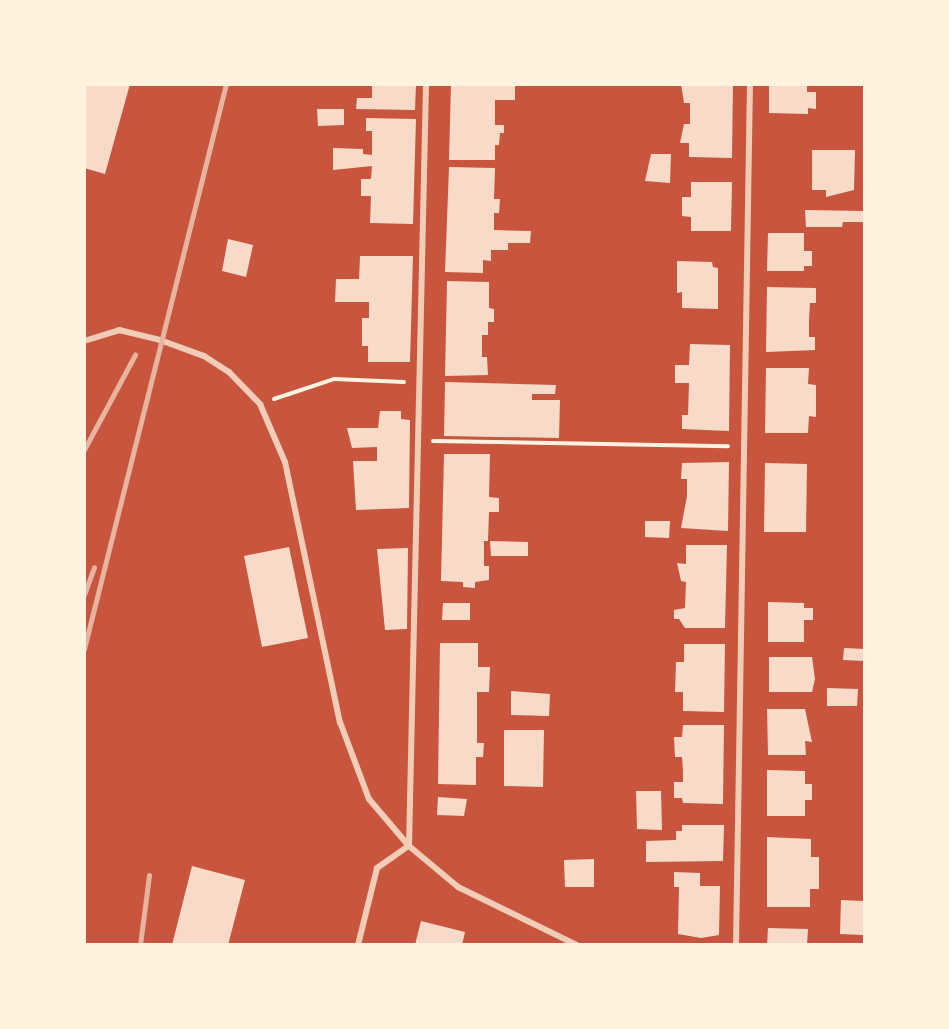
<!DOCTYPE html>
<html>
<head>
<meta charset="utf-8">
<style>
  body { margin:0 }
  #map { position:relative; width:949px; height:1029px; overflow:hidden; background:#c8553d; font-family:"Work Sans",sans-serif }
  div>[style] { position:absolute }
  .building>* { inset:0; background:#f7dbc8 }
  .path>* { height:4px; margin:-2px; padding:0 2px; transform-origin:2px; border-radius:2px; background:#fff3e0 }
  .minor>* { height:6px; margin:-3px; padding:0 3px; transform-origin:3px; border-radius:3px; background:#f1ccb7 }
  .rail>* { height:4.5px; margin:-2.25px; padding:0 2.25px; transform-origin:2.25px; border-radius:2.25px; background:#e9b49f }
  span { translate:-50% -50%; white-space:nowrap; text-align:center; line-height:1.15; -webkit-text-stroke:6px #fff3e0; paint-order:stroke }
  .frame { position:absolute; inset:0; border:86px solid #fff3e0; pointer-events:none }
</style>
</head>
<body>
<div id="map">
  <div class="building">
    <div style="clip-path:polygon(84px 84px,130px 84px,105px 174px,84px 168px)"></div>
    <div style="clip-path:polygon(372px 84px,416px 84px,415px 110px,356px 109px,357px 98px,372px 98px)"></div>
    <div style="clip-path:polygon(451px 84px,515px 85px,515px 100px,495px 100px,495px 125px,504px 125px,504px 133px,500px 133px,499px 145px,495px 145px,495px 160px,449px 160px)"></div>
    <div style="clip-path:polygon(681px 84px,733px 84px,732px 158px,689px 157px,689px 143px,680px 143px,684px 124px,690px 124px,690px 103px,684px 103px)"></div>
    <div style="clip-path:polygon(769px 84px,807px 84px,807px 92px,816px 92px,816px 109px,808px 108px,808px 114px,769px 113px)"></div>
    <div style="clip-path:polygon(317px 109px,344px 109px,344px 125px,318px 126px)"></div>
    <div style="clip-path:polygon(366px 118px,416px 119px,413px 224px,370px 223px,371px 196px,361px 196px,361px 179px,371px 179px,372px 166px,333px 170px,333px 148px,363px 149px,363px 154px,372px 155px,372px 131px,366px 131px)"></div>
    <div style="clip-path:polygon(812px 150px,855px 150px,854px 190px,826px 197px,826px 190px,812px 190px)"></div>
    <div style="clip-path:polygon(651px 154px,671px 154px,670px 183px,645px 181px)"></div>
    <div style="clip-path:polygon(449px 167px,495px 168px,494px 199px,500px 199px,499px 213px,494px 213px,494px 230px,531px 231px,530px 243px,508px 243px,508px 250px,491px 250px,491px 261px,483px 260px,483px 273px,445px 272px)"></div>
    <div style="clip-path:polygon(691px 182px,732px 182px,731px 231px,691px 231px,691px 217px,682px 216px,682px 197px,691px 197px)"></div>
    <div style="clip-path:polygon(805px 210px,865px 211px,865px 222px,843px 222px,842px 227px,806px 227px)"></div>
    <div style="clip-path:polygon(768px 233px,804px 233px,804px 251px,812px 251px,812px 266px,804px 266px,804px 271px,767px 271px)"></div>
    <div style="clip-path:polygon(228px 239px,253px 245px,246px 277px,222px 271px)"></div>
    <div style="clip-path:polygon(360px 256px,413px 256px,410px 362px,368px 362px,368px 346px,362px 346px,362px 318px,369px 318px,369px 302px,335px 302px,336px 279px,359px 279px)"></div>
    <div style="clip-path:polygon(677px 261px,712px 262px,713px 267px,718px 268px,718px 309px,682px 308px,682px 292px,677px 293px)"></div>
    <div style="clip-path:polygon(447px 281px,489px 282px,489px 308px,494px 309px,494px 322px,488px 322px,488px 335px,482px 335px,482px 357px,487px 357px,488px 375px,445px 376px)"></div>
    <div style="clip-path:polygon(767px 287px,816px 288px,816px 303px,810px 303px,809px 320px,809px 337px,815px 337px,815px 350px,766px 352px)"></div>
    <div style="clip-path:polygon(690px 344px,730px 345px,729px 431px,682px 429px,682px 415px,688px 415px,689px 383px,675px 383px,675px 365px,689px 365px)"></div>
    <div style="clip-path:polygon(766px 368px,809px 368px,808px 384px,816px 385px,816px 417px,809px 416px,808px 433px,765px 433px)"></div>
    <div style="clip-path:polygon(445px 382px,556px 385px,555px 394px,532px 394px,532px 400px,560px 400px,559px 438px,444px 436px)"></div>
    <div style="clip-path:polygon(380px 411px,401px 411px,401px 419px,410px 420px,409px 508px,356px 510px,353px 461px,377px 461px,377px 447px,352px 448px,347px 428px,378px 428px)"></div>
    <div style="clip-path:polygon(444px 454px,490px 454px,489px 497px,499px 498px,499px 512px,489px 512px,488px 541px,484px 541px,484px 566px,489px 566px,489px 580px,475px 582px,475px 588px,463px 587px,463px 582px,441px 581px)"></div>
    <div style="clip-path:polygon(729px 462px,728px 531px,681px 528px,687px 496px,687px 479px,681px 479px,682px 463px)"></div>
    <div style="clip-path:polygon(765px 463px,807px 464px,806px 532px,764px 532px)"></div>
    <div style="clip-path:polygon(645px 521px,670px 521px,669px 538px,645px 537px)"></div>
    <div style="clip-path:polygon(490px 541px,528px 542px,528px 556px,491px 556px)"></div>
    <div style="clip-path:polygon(686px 545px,727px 545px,725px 628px,685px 628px,679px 619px,674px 619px,674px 610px,685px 608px,686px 582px,681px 581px,677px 563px,686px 564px)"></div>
    <div style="clip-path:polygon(289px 547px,308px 638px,262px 647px,244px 556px)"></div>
    <div style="clip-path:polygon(408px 548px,407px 629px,385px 630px,377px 549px)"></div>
    <div style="clip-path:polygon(768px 602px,804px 603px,804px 608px,813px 608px,813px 620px,804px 620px,804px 642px,768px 642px)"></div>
    <div style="clip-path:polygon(443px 603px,470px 603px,470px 620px,442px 620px)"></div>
    <div style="clip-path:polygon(440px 643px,478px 643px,478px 667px,490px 667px,489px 692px,477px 692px,477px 743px,484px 743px,483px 757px,476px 757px,476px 785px,438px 784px)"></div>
    <div style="clip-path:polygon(684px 644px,725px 644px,724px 712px,683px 711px,683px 692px,675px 692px,676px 662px,684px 662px)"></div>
    <div style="clip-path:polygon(844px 648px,865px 649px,865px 661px,843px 660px)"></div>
    <div style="clip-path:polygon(769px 657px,812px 657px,815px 679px,812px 692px,769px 692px)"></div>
    <div style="clip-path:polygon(827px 688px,858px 689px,857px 706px,827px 706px)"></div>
    <div style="clip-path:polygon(511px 691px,550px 694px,549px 716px,511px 715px)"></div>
    <div style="clip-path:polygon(767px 709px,805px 709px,812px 742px,805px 741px,806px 755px,768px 755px)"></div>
    <div style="clip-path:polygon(683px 725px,724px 725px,723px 804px,683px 803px,682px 798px,674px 798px,674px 782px,683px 782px,683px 771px,682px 757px,675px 757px,674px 737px,682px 737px)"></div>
    <div style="clip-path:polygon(504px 730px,544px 730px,543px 787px,504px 786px)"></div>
    <div style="clip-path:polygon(767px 770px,805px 771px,805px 784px,812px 784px,812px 800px,805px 800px,805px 816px,767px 816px)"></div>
    <div style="clip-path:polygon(636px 791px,661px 791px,662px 830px,637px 829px)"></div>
    <div style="clip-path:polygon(438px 797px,467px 799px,464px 816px,437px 815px)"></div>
    <div style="clip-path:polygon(682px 825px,724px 825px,723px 861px,646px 862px,646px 841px,676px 840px,676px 831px,682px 831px)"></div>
    <div style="clip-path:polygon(767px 837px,811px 839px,811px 857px,819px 857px,819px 889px,810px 889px,810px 907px,767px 907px)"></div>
    <div style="clip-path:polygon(594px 859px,594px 887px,565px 887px,564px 860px)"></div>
    <div style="clip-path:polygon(192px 866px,245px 880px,228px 945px,172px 945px)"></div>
    <div style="clip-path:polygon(674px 872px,700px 873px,700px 886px,720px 886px,719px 935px,701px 938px,678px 934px,679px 887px,674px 887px)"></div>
    <div style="clip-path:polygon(841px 900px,864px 901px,863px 935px,840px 934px)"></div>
    <div style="clip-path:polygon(421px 921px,465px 932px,462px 945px,415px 945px)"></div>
    <div style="clip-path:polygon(768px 928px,808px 929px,807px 945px,767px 945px)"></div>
  </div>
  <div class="path">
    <div style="left:274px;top:399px;width:63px;rotate:-18.4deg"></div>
    <div style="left:334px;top:379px;width:70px;rotate:2.5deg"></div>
    <div style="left:433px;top:441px;width:295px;rotate:1deg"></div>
  </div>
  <div class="minor">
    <div style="left:84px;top:341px;width:37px;rotate:-17deg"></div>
    <div style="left:119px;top:330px;width:42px;rotate:13.7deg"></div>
    <div style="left:160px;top:340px;width:47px;rotate:20deg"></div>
    <div style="left:204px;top:356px;width:30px;rotate:33deg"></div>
    <div style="left:229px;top:372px;width:45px;rotate:45.9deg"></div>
    <div style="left:260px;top:404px;width:63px;rotate:66.7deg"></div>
    <div style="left:285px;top:462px;width:266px;rotate:78.1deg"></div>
    <div style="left:340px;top:722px;width:82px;rotate:69.4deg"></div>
    <div style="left:369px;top:799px;width:62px;rotate:49.6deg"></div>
    <div style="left:409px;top:846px;width:64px;rotate:39.9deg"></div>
    <div style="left:458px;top:887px;width:132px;rotate:26deg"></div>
    <div style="left:358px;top:945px;width:79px;rotate:-76.1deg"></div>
    <div style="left:377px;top:868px;width:39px;rotate:-35deg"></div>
    <div style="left:409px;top:846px;width:762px;rotate:-88.72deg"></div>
    <div style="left:736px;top:945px;width:861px;rotate:-89.07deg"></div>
  </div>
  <div class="rail">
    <div style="left:84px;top:450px;width:108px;rotate:-61.8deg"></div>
    <div style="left:84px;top:595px;width:29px;rotate:-70deg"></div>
    <div style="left:84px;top:649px;width:583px;rotate:-75.89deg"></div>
    <div style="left:140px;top:945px;width:70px;rotate:-82.6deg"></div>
  </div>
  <div class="frame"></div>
</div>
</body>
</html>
